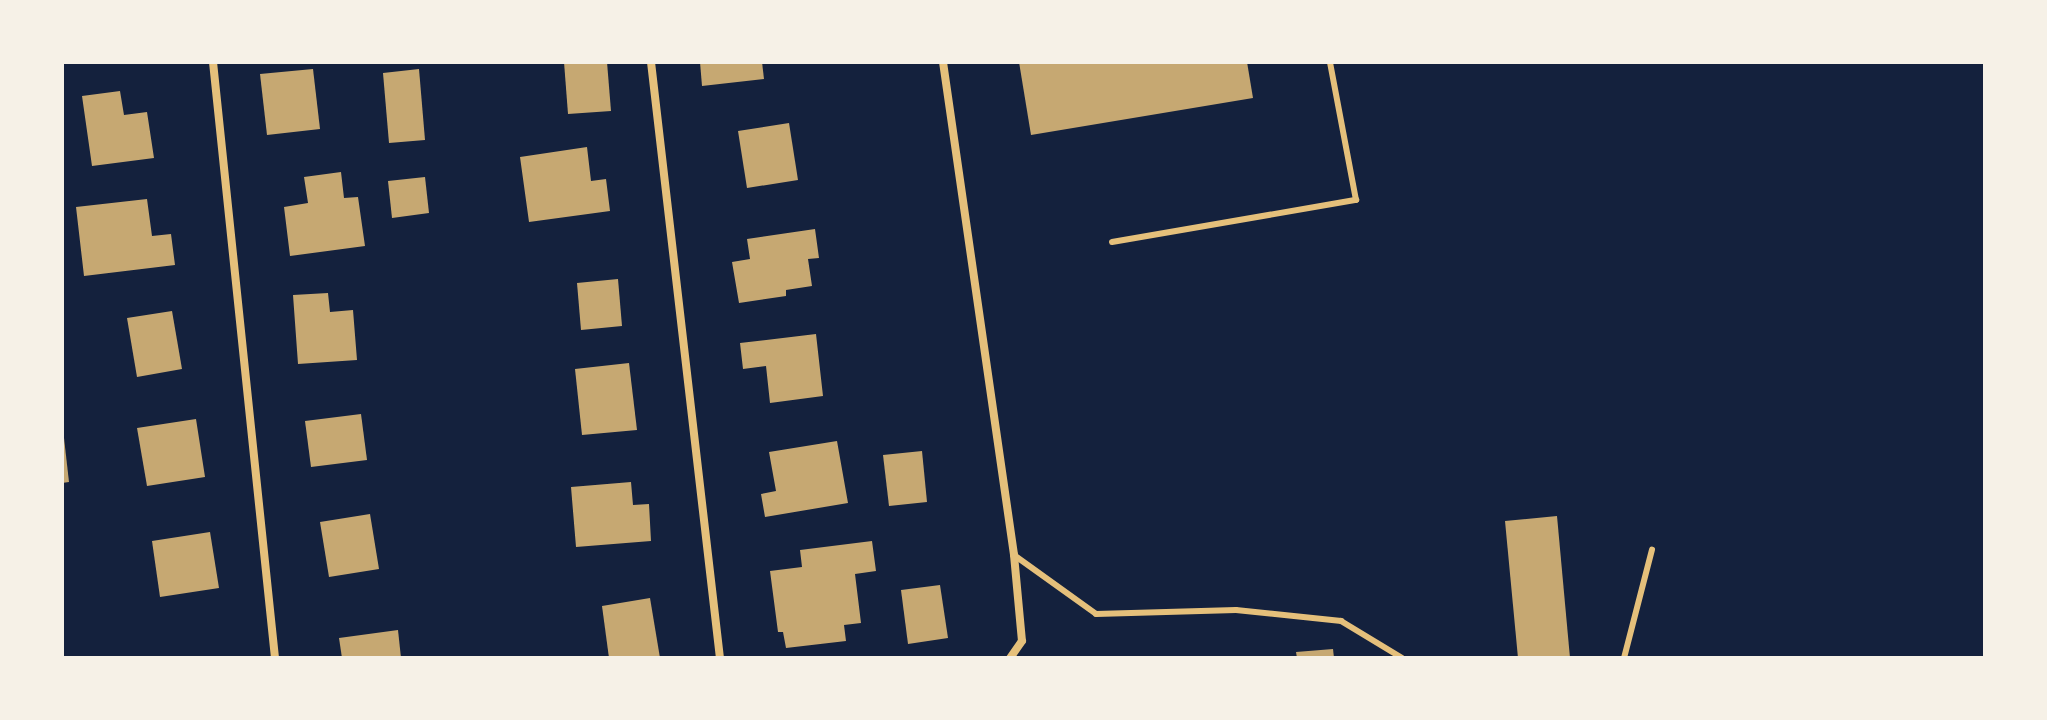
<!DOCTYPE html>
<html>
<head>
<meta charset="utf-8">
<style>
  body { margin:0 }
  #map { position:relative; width:2047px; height:720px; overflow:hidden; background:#14213d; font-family:"Fira Sans Condensed",sans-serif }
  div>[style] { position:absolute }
  .building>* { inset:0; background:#c6a872 }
  .service>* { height:6px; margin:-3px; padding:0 3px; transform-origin:3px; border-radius:3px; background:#e5c07b }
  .minor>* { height:8px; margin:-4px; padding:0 4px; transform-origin:4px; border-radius:4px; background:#e5c07b }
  span { translate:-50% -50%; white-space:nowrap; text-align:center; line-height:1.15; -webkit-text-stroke:6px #f6f1e7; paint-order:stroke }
  .frame { position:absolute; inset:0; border:64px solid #f6f1e7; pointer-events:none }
</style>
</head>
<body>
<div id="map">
  <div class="building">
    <div style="clip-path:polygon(564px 62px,607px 62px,611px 111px,568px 114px)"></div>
    <div style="clip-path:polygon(700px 62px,762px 62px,764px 79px,702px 86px)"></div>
    <div style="clip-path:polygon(1019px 62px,1247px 62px,1253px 98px,1031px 135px)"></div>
    <div style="clip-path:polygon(313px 69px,320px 129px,267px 135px,260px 74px)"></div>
    <div style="clip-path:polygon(419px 69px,425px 140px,389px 143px,383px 73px)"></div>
    <div style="clip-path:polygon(120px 91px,124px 115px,147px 112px,154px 158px,92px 166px,82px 96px)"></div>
    <div style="clip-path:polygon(789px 123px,798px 180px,747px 188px,738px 131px)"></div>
    <div style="clip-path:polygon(587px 147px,591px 181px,606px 179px,610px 211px,529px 222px,520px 157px)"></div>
    <div style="clip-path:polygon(341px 172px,344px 198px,358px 197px,365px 246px,290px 256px,284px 207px,308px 203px,304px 177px)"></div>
    <div style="clip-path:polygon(425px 177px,429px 213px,392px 218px,388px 181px)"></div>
    <div style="clip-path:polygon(147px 199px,152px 236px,171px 234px,175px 265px,84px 276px,76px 207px)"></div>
    <div style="clip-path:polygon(815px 229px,819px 258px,808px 259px,812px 286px,786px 290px,786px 296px,739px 303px,732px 262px,750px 259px,747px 239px)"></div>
    <div style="clip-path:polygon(618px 279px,622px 326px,581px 330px,577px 283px)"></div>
    <div style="clip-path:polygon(328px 293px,330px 312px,353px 310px,357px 360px,298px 364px,293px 295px)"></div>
    <div style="clip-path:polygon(172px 311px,182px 369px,137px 377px,127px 318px)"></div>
    <div style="clip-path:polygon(816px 334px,823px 396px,770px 403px,766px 366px,743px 369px,740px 343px)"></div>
    <div style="clip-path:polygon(629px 363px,637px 430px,582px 435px,575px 369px)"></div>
    <div style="clip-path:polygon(361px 414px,367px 460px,311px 467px,305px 421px)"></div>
    <div style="clip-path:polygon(196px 419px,205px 477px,147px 486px,137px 428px)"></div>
    <div style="clip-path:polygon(64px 438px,69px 482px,62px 483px,62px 439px)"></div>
    <div style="clip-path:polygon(837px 441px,848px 503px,765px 517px,761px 494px,776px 491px,769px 452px)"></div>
    <div style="clip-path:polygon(922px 451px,927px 502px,889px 506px,883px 455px)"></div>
    <div style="clip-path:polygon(631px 482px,633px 505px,649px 504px,651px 541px,576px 547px,571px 487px)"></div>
    <div style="clip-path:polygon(370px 514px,379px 569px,329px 577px,320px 522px)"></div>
    <div style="clip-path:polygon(1557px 516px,1570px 658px,1518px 658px,1505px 521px)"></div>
    <div style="clip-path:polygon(210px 532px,219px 588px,160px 597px,152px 541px)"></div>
    <div style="clip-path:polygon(872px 541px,876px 571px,855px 574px,861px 623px,844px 625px,846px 641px,786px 648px,783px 632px,778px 632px,770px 571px,802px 567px,800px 550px)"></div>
    <div style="clip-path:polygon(940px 585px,948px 638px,908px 644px,901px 590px)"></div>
    <div style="clip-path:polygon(650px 598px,660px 658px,609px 658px,602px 606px)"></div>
    <div style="clip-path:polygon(398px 630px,401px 658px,342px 658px,339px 638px)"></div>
    <div style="clip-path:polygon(1333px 649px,1334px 658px,1297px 658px,1296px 652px)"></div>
  </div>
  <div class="service">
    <div style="left:1112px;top:242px;width:248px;rotate:-9.8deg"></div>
    <div style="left:1356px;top:200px;width:140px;rotate:-100.7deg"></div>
    <div style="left:1014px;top:555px;width:101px;rotate:35.7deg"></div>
    <div style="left:1096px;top:614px;width:140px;rotate:-1.6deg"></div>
    <div style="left:1236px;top:610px;width:106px;rotate:6deg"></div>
    <div style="left:1341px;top:621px;width:71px;rotate:31.2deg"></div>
    <div style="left:1624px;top:658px;width:112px;rotate:-75.5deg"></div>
  </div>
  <div class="minor">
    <div style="left:213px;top:62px;width:599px;rotate:84.06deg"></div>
    <div style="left:651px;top:62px;width:600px;rotate:83.4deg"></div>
    <div style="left:943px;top:62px;width:498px;rotate:81.8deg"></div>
    <div style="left:1014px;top:555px;width:86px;rotate:84.7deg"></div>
    <div style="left:1022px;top:641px;width:21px;rotate:125deg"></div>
  </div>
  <div class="frame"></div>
</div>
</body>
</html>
